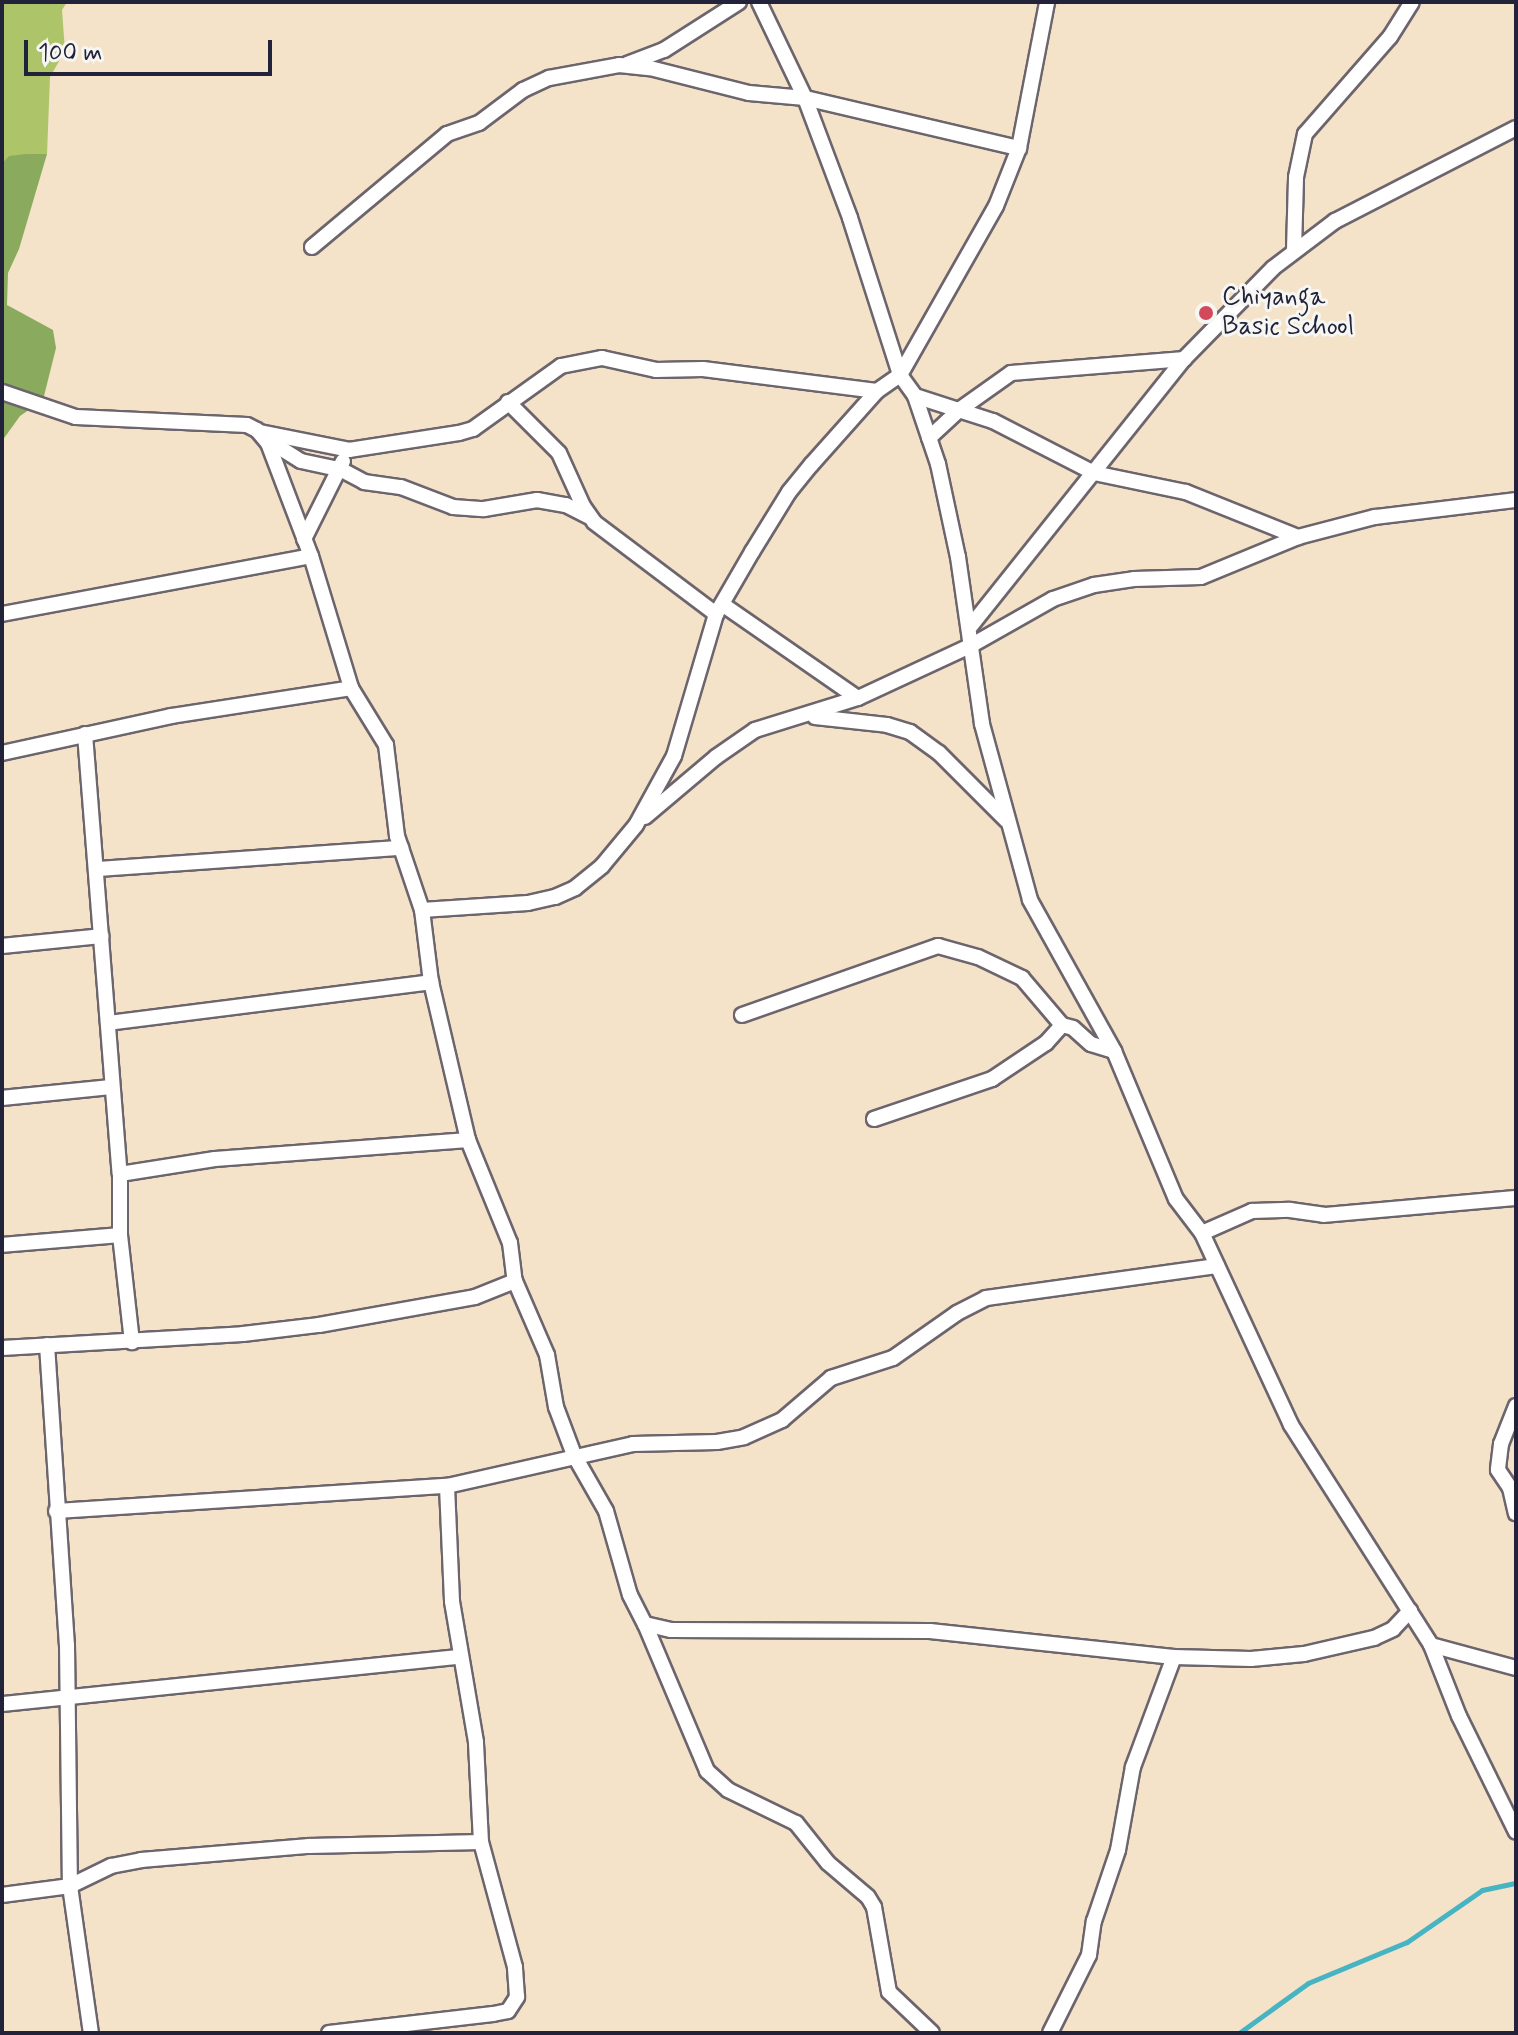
<!DOCTYPE html>
<html>
<head>
<meta charset="utf-8">
<style>
  body { margin:0 }
  #map { position:relative; width:1518px; height:2035px; overflow:hidden; background:#f4e2c9; font-family:Mynerve,sans-serif }
  div>[style] { position:absolute }
  .green>* { inset:0; background:#adc469 }
  .forest>* { inset:0; background:#8aaa5d }
  .stream>* { height:5px; margin:-2.5px; padding:0 2.5px; transform-origin:2.5px; border-radius:2.5px; background:#46b4c2 }
  .roads { filter:drop-shadow(2px 0 #6c656d) drop-shadow(-2px 0 #6c656d) drop-shadow(0 2px #6c656d) drop-shadow(0 -2px #6c656d) }
  .minor>* { height:14px; margin:-7px; padding:0 7px; transform-origin:7px; border-radius:7px; background:#fff }
  .dots>* { width:22px; height:22px; translate:-50% -50%; box-sizing:border-box; border:4px solid #f6f6f2; border-radius:50% }
  span { translate:-50% -50%; white-space:nowrap; text-align:center; line-height:1.15; -webkit-text-stroke:6px #f6f6f2; paint-order:stroke }
  .poi-label { font-size:26px; color:#22223b }
  .left { translate:0 -50%; text-align:left }
  .frame { position:absolute; inset:0; border:4px solid #22223b; pointer-events:none }
  .scale { position:absolute; left:24px; top:40px; width:248px; height:36px; box-sizing:border-box; border:4px solid #22223b; border-top:0; padding-left:10px; font-size:24px; line-height:28px; white-space:nowrap; color:#22223b; -webkit-text-stroke:6px #f6f6f2; paint-order:stroke }
</style>
</head>
<body>
<div id="map">
  <div class="green">
    <div style="clip-path:polygon(2px 2px,67px 2px,62px 10px,65px 51px,50px 77px,47px 154px,26px 154px,2px 164px)"></div>
  </div>
  <div class="forest">
    <div style="clip-path:polygon(26px 154px,47px 154px,19px 249px,8px 273px,7px 305px,53px 330px,56px 348px,43px 400px,20px 416px,2px 441px,2px 164px,9px 156px)"></div>
  </div>
  <div class="stream">
    <div style="left:1239px;top:2033px;width:85px;rotate:-35.9deg"></div>
    <div style="left:1308px;top:1983px;width:107px;rotate:-22.5deg"></div>
    <div style="left:1407px;top:1942px;width:91px;rotate:-34.7deg"></div>
    <div style="left:1482px;top:1890px;width:35px;rotate:-12deg"></div>
  </div>
  <div class="roads">
    <div class="minor">
      <div style="left:759px;top:2px;width:106px;rotate:64.4deg"></div>
      <div style="left:805px;top:98px;width:128px;rotate:69.4deg"></div>
      <div style="left:850px;top:218px;width:165px;rotate:72.3deg"></div>
      <div style="left:900px;top:375px;width:26px;rotate:54deg"></div>
      <div style="left:915px;top:396px;width:72px;rotate:71.3deg"></div>
      <div style="left:938px;top:464px;width:95px;rotate:77.9deg"></div>
      <div style="left:958px;top:557px;width:169px;rotate:81.8deg"></div>
      <div style="left:982px;top:724px;width:182px;rotate:74.7deg"></div>
      <div style="left:1030px;top:900px;width:173px;rotate:60.9deg"></div>
      <div style="left:1114px;top:1051px;width:160px;rotate:67.3deg"></div>
      <div style="left:1176px;top:1199px;width:43px;rotate:52.6deg"></div>
      <div style="left:1202px;top:1233px;width:212px;rotate:65.1deg"></div>
      <div style="left:1291px;top:1425px;width:261px;rotate:57.5deg"></div>
      <div style="left:1431px;top:1645px;width:76px;rotate:68.5deg"></div>
      <div style="left:1459px;top:1716px;width:129px;rotate:63.8deg"></div>
      <div style="left:627px;top:64px;width:40px;rotate:-21deg"></div>
      <div style="left:664px;top:50px;width:89px;rotate:-32.6deg"></div>
      <div style="left:312px;top:247px;width:176px;rotate:-39.9deg"></div>
      <div style="left:447px;top:134px;width:34px;rotate:-19deg"></div>
      <div style="left:479px;top:123px;width:55px;rotate:-36.9deg"></div>
      <div style="left:523px;top:90px;width:29px;rotate:-25deg"></div>
      <div style="left:549px;top:78px;width:71px;rotate:-10.5deg"></div>
      <div style="left:619px;top:65px;width:31px;rotate:6deg"></div>
      <div style="left:650px;top:68px;width:102px;rotate:14.2deg"></div>
      <div style="left:749px;top:93px;width:56px;rotate:5.1deg"></div>
      <div style="left:805px;top:98px;width:220px;rotate:13.2deg"></div>
      <div style="left:1294px;top:250px;width:73px;rotate:-88.4deg"></div>
      <div style="left:1296px;top:177px;width:44px;rotate:-78.2deg"></div>
      <div style="left:1305px;top:134px;width:129px;rotate:-48.8deg"></div>
      <div style="left:1390px;top:37px;width:41px;rotate:-57.8deg"></div>
      <div style="left:2px;top:392px;width:78px;rotate:18.7deg"></div>
      <div style="left:76px;top:417px;width:171px;rotate:2.7deg"></div>
      <div style="left:247px;top:425px;width:11px;rotate:27deg"></div>
      <div style="left:257px;top:430px;width:17px;rotate:50deg"></div>
      <div style="left:268px;top:443px;width:121px;rotate:69.2deg"></div>
      <div style="left:311px;top:556px;width:138px;rotate:73.1deg"></div>
      <div style="left:351px;top:688px;width:67px;rotate:58.4deg"></div>
      <div style="left:386px;top:745px;width:92px;rotate:83.1deg"></div>
      <div style="left:397px;top:836px;width:78px;rotate:71.3deg"></div>
      <div style="left:422px;top:910px;width:73px;rotate:82.9deg"></div>
      <div style="left:431px;top:982px;width:162px;rotate:76.8deg"></div>
      <div style="left:468px;top:1140px;width:111px;rotate:67.8deg"></div>
      <div style="left:510px;top:1243px;width:38px;rotate:83deg"></div>
      <div style="left:515px;top:1281px;width:81px;rotate:66.6deg"></div>
      <div style="left:547px;top:1355px;width:53px;rotate:80.2deg"></div>
      <div style="left:556px;top:1407px;width:51px;rotate:69.4deg"></div>
      <div style="left:574px;top:1455px;width:64px;rotate:60.3deg"></div>
      <div style="left:606px;top:1511px;width:87px;rotate:74.1deg"></div>
      <div style="left:630px;top:1595px;width:33px;rotate:63deg"></div>
      <div style="left:645px;top:1624px;width:27px;rotate:13deg"></div>
      <div style="left:671px;top:1630px;width:259px;rotate:0.2deg"></div>
      <div style="left:930px;top:1631px;width:245px;rotate:6.1deg"></div>
      <div style="left:1174px;top:1657px;width:77px;rotate:1.5deg"></div>
      <div style="left:1251px;top:1659px;width:53px;rotate:-5.4deg"></div>
      <div style="left:1304px;top:1654px;width:72px;rotate:-12.9deg"></div>
      <div style="left:1374px;top:1638px;width:21px;rotate:-25deg"></div>
      <div style="left:1393px;top:1629px;width:25px;rotate:-47deg"></div>
      <div style="left:915px;top:396px;width:82px;rotate:17.8deg"></div>
      <div style="left:993px;top:421px;width:114px;rotate:27.2deg"></div>
      <div style="left:1094px;top:473px;width:94px;rotate:11.7deg"></div>
      <div style="left:1186px;top:492px;width:121px;rotate:21.9deg"></div>
      <div style="left:508px;top:402px;width:72px;rotate:45deg"></div>
      <div style="left:559px;top:453px;width:58px;rotate:65.6deg"></div>
      <div style="left:583px;top:506px;width:19px;rotate:55deg"></div>
      <div style="left:594px;top:522px;width:153px;rotate:37deg"></div>
      <div style="left:260px;top:432px;width:91px;rotate:11.4deg"></div>
      <div style="left:349px;top:450px;width:111px;rotate:-8.8deg"></div>
      <div style="left:459px;top:433px;width:15px;rotate:-16deg"></div>
      <div style="left:473px;top:429px;width:108px;rotate:-35.6deg"></div>
      <div style="left:561px;top:366px;width:42px;rotate:-11deg"></div>
      <div style="left:602px;top:358px;width:55px;rotate:12.5deg"></div>
      <div style="left:656px;top:370px;width:47px;rotate:-1.2deg"></div>
      <div style="left:703px;top:369px;width:175px;rotate:7.2deg"></div>
      <div style="left:929px;top:438px;width:41px;rotate:-43deg"></div>
      <div style="left:959px;top:410px;width:64px;rotate:-35.4deg"></div>
      <div style="left:1011px;top:373px;width:174px;rotate:-4.6deg"></div>
      <div style="left:266px;top:439px;width:41px;rotate:32.2deg"></div>
      <div style="left:301px;top:461px;width:40px;rotate:12deg"></div>
      <div style="left:340px;top:469px;width:27px;rotate:28deg"></div>
      <div style="left:364px;top:482px;width:37px;rotate:8deg"></div>
      <div style="left:401px;top:487px;width:56px;rotate:21deg"></div>
      <div style="left:453px;top:507px;width:31px;rotate:4deg"></div>
      <div style="left:484px;top:509px;width:54px;rotate:-9.6deg"></div>
      <div style="left:537px;top:500px;width:29px;rotate:10deg"></div>
      <div style="left:566px;top:505px;width:27px;rotate:27deg"></div>
      <div style="left:304px;top:539px;width:87px;rotate:-63.4deg"></div>
      <div style="left:722px;top:604px;width:165px;rotate:34.7deg"></div>
      <div style="left:2px;top:614px;width:314px;rotate:-10.6deg"></div>
      <div style="left:970px;top:627px;width:343px;rotate:-51.4deg"></div>
      <div style="left:1184px;top:359px;width:127px;rotate:-45.6deg"></div>
      <div style="left:1273px;top:268px;width:78px;rotate:-37.2deg"></div>
      <div style="left:1335px;top:221px;width:203px;rotate:-27.2deg"></div>
      <div style="left:815px;top:717px;width:72px;rotate:6.3deg"></div>
      <div style="left:887px;top:725px;width:24px;rotate:17deg"></div>
      <div style="left:910px;top:732px;width:36px;rotate:36deg"></div>
      <div style="left:939px;top:753px;width:95px;rotate:45deg"></div>
      <div style="left:85px;top:734px;width:441px;rotate:85.5deg"></div>
      <div style="left:120px;top:1174px;width:61px;rotate:90deg"></div>
      <div style="left:120px;top:1235px;width:108px;rotate:83.6deg"></div>
      <div style="left:2px;top:753px;width:173px;rotate:-12.3deg"></div>
      <div style="left:171px;top:716px;width:182px;rotate:-8.8deg"></div>
      <div style="left:645px;top:817px;width:93px;rotate:-40.2deg"></div>
      <div style="left:716px;top:757px;width:47px;rotate:-34.7deg"></div>
      <div style="left:755px;top:730px;width:108px;rotate:-17.3deg"></div>
      <div style="left:858px;top:698px;width:126px;rotate:-24.9deg"></div>
      <div style="left:972px;top:645px;width:93px;rotate:-29.6deg"></div>
      <div style="left:1053px;top:599px;width:43px;rotate:-18.9deg"></div>
      <div style="left:1094px;top:585px;width:40px;rotate:-8.5deg"></div>
      <div style="left:1134px;top:579px;width:67px;rotate:-1.7deg"></div>
      <div style="left:1201px;top:577px;width:105px;rotate:-22.4deg"></div>
      <div style="left:1298px;top:537px;width:80px;rotate:-14.6deg"></div>
      <div style="left:1375px;top:517px;width:142px;rotate:-6.9deg"></div>
      <div style="left:98px;top:869px;width:304px;rotate:-4deg"></div>
      <div style="left:422px;top:910px;width:106px;rotate:-3.8deg"></div>
      <div style="left:528px;top:903px;width:28px;rotate:-13deg"></div>
      <div style="left:555px;top:897px;width:22px;rotate:-24deg"></div>
      <div style="left:575px;top:888px;width:35px;rotate:-39deg"></div>
      <div style="left:602px;top:866px;width:53px;rotate:-50.3deg"></div>
      <div style="left:636px;top:825px;width:79px;rotate:-61.2deg"></div>
      <div style="left:674px;top:756px;width:148px;rotate:-73.5deg"></div>
      <div style="left:716px;top:614px;width:72px;rotate:-59.9deg"></div>
      <div style="left:752px;top:552px;width:70px;rotate:-58.3deg"></div>
      <div style="left:789px;top:492px;width:35px;rotate:-51deg"></div>
      <div style="left:811px;top:465px;width:99px;rotate:-48.3deg"></div>
      <div style="left:877px;top:391px;width:28px;rotate:-35deg"></div>
      <div style="left:900px;top:375px;width:194px;rotate:-60.4deg"></div>
      <div style="left:996px;top:206px;width:62px;rotate:-68.4deg"></div>
      <div style="left:1019px;top:148px;width:149px;rotate:-79.1deg"></div>
      <div style="left:2px;top:946px;width:100px;rotate:-5.7deg"></div>
      <div style="left:742px;top:1015px;width:208px;rotate:-19.4deg"></div>
      <div style="left:938px;top:946px;width:41px;rotate:15.4deg"></div>
      <div style="left:978px;top:957px;width:49px;rotate:25.5deg"></div>
      <div style="left:1022px;top:978px;width:62px;rotate:49.6deg"></div>
      <div style="left:108px;top:1023px;width:326px;rotate:-7.2deg"></div>
      <div style="left:2px;top:1098px;width:110px;rotate:-5.8deg"></div>
      <div style="left:874px;top:1119px;width:125px;rotate:-18.7deg"></div>
      <div style="left:992px;top:1079px;width:65px;rotate:-33.7deg"></div>
      <div style="left:1046px;top:1043px;width:24px;rotate:-48deg"></div>
      <div style="left:1062px;top:1025px;width:11px;rotate:15deg"></div>
      <div style="left:1073px;top:1028px;width:24px;rotate:42deg"></div>
      <div style="left:1091px;top:1044px;width:24px;rotate:17deg"></div>
      <div style="left:120px;top:1174px;width:96px;rotate:-9deg"></div>
      <div style="left:215px;top:1159px;width:254px;rotate:-4.3deg"></div>
      <div style="left:1202px;top:1233px;width:55px;rotate:-23.7deg"></div>
      <div style="left:1252px;top:1211px;width:38px;rotate:-2deg"></div>
      <div style="left:1290px;top:1210px;width:34px;rotate:8deg"></div>
      <div style="left:1324px;top:1215px;width:193px;rotate:-5.1deg"></div>
      <div style="left:2px;top:1245px;width:118px;rotate:-4.8deg"></div>
      <div style="left:47px;top:1345px;width:301px;rotate:86.2deg"></div>
      <div style="left:67px;top:1645px;width:241px;rotate:89.3deg"></div>
      <div style="left:70px;top:1886px;width:148px;rotate:81.9deg"></div>
      <div style="left:2px;top:1348px;width:241px;rotate:-3.3deg"></div>
      <div style="left:243px;top:1334px;width:77px;rotate:-6.8deg"></div>
      <div style="left:319px;top:1325px;width:158px;rotate:-10.2deg"></div>
      <div style="left:475px;top:1297px;width:43px;rotate:-21.8deg"></div>
      <div style="left:1516px;top:1406px;width:41px;rotate:111.5deg"></div>
      <div style="left:1501px;top:1444px;width:26px;rotate:97deg"></div>
      <div style="left:1498px;top:1470px;width:22px;rotate:56deg"></div>
      <div style="left:1510px;top:1488px;width:26px;rotate:77deg"></div>
      <div style="left:56px;top:1511px;width:392px;rotate:-3.7deg"></div>
      <div style="left:447px;top:1486px;width:191px;rotate:-12.7deg"></div>
      <div style="left:633px;top:1444px;width:84px;rotate:-1.4deg"></div>
      <div style="left:717px;top:1442px;width:27px;rotate:-10deg"></div>
      <div style="left:744px;top:1437px;width:42px;rotate:-24.1deg"></div>
      <div style="left:782px;top:1420px;width:65px;rotate:-40.6deg"></div>
      <div style="left:831px;top:1378px;width:65px;rotate:-17.9deg"></div>
      <div style="left:893px;top:1358px;width:78px;rotate:-35.1deg"></div>
      <div style="left:957px;top:1313px;width:33px;rotate:-27deg"></div>
      <div style="left:986px;top:1298px;width:233px;rotate:-7.9deg"></div>
      <div style="left:645px;top:1624px;width:160px;rotate:67.1deg"></div>
      <div style="left:707px;top:1771px;width:28px;rotate:42deg"></div>
      <div style="left:728px;top:1790px;width:76px;rotate:25.9deg"></div>
      <div style="left:796px;top:1823px;width:51px;rotate:51.3deg"></div>
      <div style="left:828px;top:1863px;width:52px;rotate:40.4deg"></div>
      <div style="left:868px;top:1897px;width:12px;rotate:59deg"></div>
      <div style="left:874px;top:1907px;width:86px;rotate:80deg"></div>
      <div style="left:889px;top:1992px;width:59px;rotate:43.6deg"></div>
      <div style="left:1431px;top:1645px;width:88px;rotate:15.1deg"></div>
      <div style="left:2px;top:1704px;width:459px;rotate:-5.9deg"></div>
      <div style="left:2px;top:1895px;width:69px;rotate:-7.5deg"></div>
      <div style="left:70px;top:1886px;width:46px;rotate:-26deg"></div>
      <div style="left:111px;top:1866px;width:31px;rotate:-11deg"></div>
      <div style="left:141px;top:1860px;width:169px;rotate:-4.8deg"></div>
      <div style="left:309px;top:1846px;width:172px;rotate:-1.3deg"></div>
      <div style="left:329px;top:2033px;width:165px;rotate:-6.6deg"></div>
      <div style="left:493px;top:2014px;width:15px;rotate:-11deg"></div>
      <div style="left:508px;top:2011px;width:17px;rotate:-57deg"></div>
      <div style="left:517px;top:1997px;width:30px;rotate:-94deg"></div>
      <div style="left:515px;top:1967px;width:130px;rotate:-105.2deg"></div>
      <div style="left:481px;top:1842px;width:100px;rotate:-92.9deg"></div>
      <div style="left:476px;top:1742px;width:143px;rotate:-99.7deg"></div>
      <div style="left:452px;top:1601px;width:115px;rotate:-92.5deg"></div>
      <div style="left:1050px;top:2033px;width:87px;rotate:-63.4deg"></div>
      <div style="left:1089px;top:1955px;width:34px;rotate:-82deg"></div>
      <div style="left:1094px;top:1921px;width:75px;rotate:-71.3deg"></div>
      <div style="left:1118px;top:1850px;width:84px;rotate:-79.8deg"></div>
      <div style="left:1133px;top:1767px;width:117px;rotate:-69.6deg"></div>
    </div>
  </div>
  <div class="dots">
    <div style="left:1206px;top:313px;background:#d1495b"></div>
  </div>
  <div class="poi-label">
    <span class="left" style="left:1222px;top:313px">Chiyanga<br>Basic School</span>
  </div>
  <div class="frame"></div>
  <div class="scale">100 m</div>
</div>
</body>
</html>
